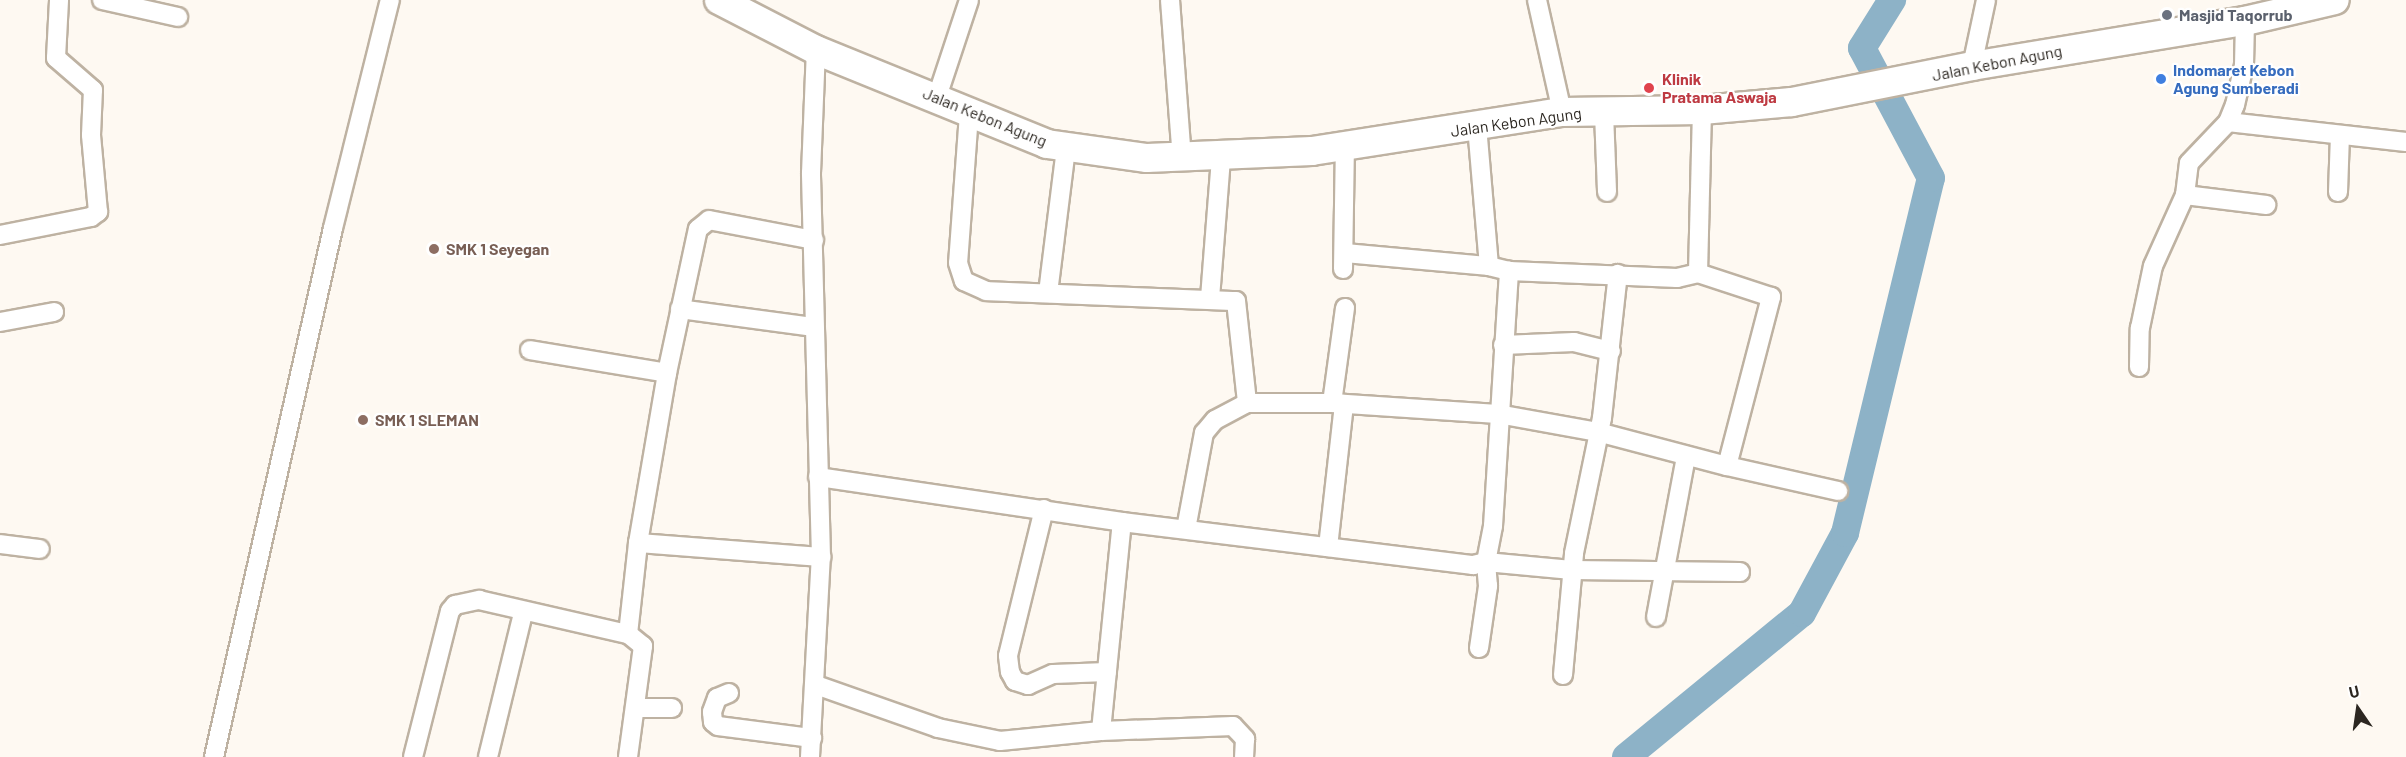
<!DOCTYPE html>
<html>
<head>
<meta charset="utf-8">
<style>
  body { margin:0 }
  #map { position:relative; width:2406px; height:757px; overflow:hidden; background:#fef9f2; font-family:Barlow,sans-serif }
  div>[style] { position:absolute }
  .river>* { height:28px; margin:-14px; padding:0 14px; transform-origin:14px; border-radius:14px; background:#8db2c7 }
  .roads { filter:drop-shadow(2px 0 #beb2a2) drop-shadow(-2px 0 #beb2a2) drop-shadow(0 2px #beb2a2) drop-shadow(0 -2px #beb2a2) }
  .street>* { height:18px; margin:-9px; padding:0 9px; transform-origin:9px; border-radius:9px; background:#fff }
  .primary>* { height:28px; margin:-14px; padding:0 14px; transform-origin:14px; border-radius:14px; background:#fff }
  .dots>* { width:16px; height:16px; translate:-50% -50%; box-sizing:border-box; border:3px solid #fff; border-radius:50% }
  span { translate:-50% -50%; white-space:nowrap; text-align:center; line-height:1.15; -webkit-text-stroke:4.5px #fff; paint-order:stroke }
  .worship-label { font-size:16px; color:#5b616d; font-weight:700 }
  .left { translate:0 -50%; text-align:left }
  .street-label { font-size:16px; color:#2c2721 }
  .shop-label { font-size:16px; color:#366cbe; font-weight:700 }
  .health-label { font-size:16px; color:#be3a42; font-weight:700 }
  .education-label { font-size:16px; color:#785e54; font-weight:700 }
  .north { position:absolute; left:2328px; top:679px; width:60px; height:60px; -webkit-text-stroke:4px #fff; paint-order:stroke; rotate:347deg; font-size:16px; font-weight:700; line-height:24px; text-align:center; color:#2c2721 }
  .north::after { content:''; display:block; margin:auto; width:21px; height:27px; background:#2c2721; clip-path:polygon(50% 0,100% 100%,50% 72%,0 100%) }
</style>
</head>
<body>
<div id="map">
  <div class="river">
    <div style="left:1626px;top:757px;width:227px;rotate:-39.3deg"></div>
    <div style="left:1802px;top:613px;width:91px;rotate:-61.7deg"></div>
    <div style="left:1845px;top:533px;width:365px;rotate:-76.4deg"></div>
    <div style="left:1931px;top:178px;width:147px;rotate:-118deg"></div>
    <div style="left:1862px;top:48px;width:57px;rotate:-58deg"></div>
  </div>
  <div class="roads">
    <div class="street">
      <div style="left:102px;top:0;width:78px;rotate:12.6deg"></div>
      <div style="left:1170px;top:0;width:158px;rotate:85.7deg"></div>
      <div style="left:1537px;top:0;width:115px;rotate:77.4deg"></div>
      <div style="left:1972px;top:66px;width:67px;rotate:-78deg"></div>
      <div style="left:937px;top:97px;width:102px;rotate:-71.7deg"></div>
      <div style="left:1604px;top:113px;width:79px;rotate:87.8deg"></div>
      <div style="left:969px;top:114px;width:149px;rotate:94.2deg"></div>
      <div style="left:958px;top:263px;width:19px;rotate:72deg"></div>
      <div style="left:964px;top:281px;width:24px;rotate:24deg"></div>
      <div style="left:986px;top:291px;width:250px;rotate:2.3deg"></div>
      <div style="left:1236px;top:301px;width:103px;rotate:83.8deg"></div>
      <div style="left:2228px;top:122px;width:179px;rotate:6.4deg"></div>
      <div style="left:2338px;top:192px;width:56px;rotate:-88deg"></div>
      <div style="left:2185px;top:195px;width:82px;rotate:7deg"></div>
      <div style="left:0;top:235px;width:93px;rotate:-11.2deg"></div>
      <div style="left:91px;top:217px;width:9px;rotate:-36deg"></div>
      <div style="left:98px;top:212px;width:77px;rotate:-95.2deg"></div>
      <div style="left:91px;top:135px;width:45px;rotate:-87.5deg"></div>
      <div style="left:93px;top:90px;width:49px;rotate:-139.1deg"></div>
      <div style="left:56px;top:58px;width:58px;rotate:-87deg"></div>
      <div style="left:1345px;top:253px;width:145px;rotate:5.2deg"></div>
      <div style="left:1343px;top:269px;width:123px;rotate:-89.1deg"></div>
      <div style="left:1509px;top:271px;width:168px;rotate:2.4deg"></div>
      <div style="left:1677px;top:278px;width:22px;rotate:-13deg"></div>
      <div style="left:1698px;top:273px;width:163px;rotate:-88.6deg"></div>
      <div style="left:1048px;top:293px;width:146px;rotate:-82.9deg"></div>
      <div style="left:1210px;top:298px;width:141px;rotate:-85.5deg"></div>
      <div style="left:680px;top:309px;width:134px;rotate:7.7deg"></div>
      <div style="left:0;top:322px;width:55px;rotate:-10.5deg"></div>
      <div style="left:1503px;top:345px;width:71px;rotate:-2.4deg"></div>
      <div style="left:1574px;top:342px;width:38px;rotate:14deg"></div>
      <div style="left:530px;top:350px;width:139px;rotate:9.5deg"></div>
      <div style="left:2139px;top:367px;width:39px;rotate:-89deg"></div>
      <div style="left:2140px;top:328px;width:63px;rotate:-78.2deg"></div>
      <div style="left:2153px;top:266px;width:78px;rotate:-65.7deg"></div>
      <div style="left:2185px;top:195px;width:32px;rotate:-83deg"></div>
      <div style="left:2189px;top:163px;width:57px;rotate:-46.4deg"></div>
      <div style="left:2228px;top:122px;width:18px;rotate:-68deg"></div>
      <div style="left:2235px;top:105px;width:41px;rotate:-77.3deg"></div>
      <div style="left:2244px;top:65px;width:44px;rotate:-88.7deg"></div>
      <div style="left:1332px;top:403px;width:96px;rotate:-82.2deg"></div>
      <div style="left:1727px;top:466px;width:114px;rotate:12.7deg"></div>
      <div style="left:818px;top:477px;width:307px;rotate:8.4deg"></div>
      <div style="left:1122px;top:522px;width:354px;rotate:7deg"></div>
      <div style="left:1473px;top:565px;width:13px;rotate:-13deg"></div>
      <div style="left:1486px;top:562px;width:37px;rotate:-79deg"></div>
      <div style="left:1493px;top:526px;width:256px;rotate:-86.4deg"></div>
      <div style="left:1509px;top:271px;width:21px;rotate:-166deg"></div>
      <div style="left:1489px;top:266px;width:141px;rotate:-94.9deg"></div>
      <div style="left:1044px;top:509px;width:151px;rotate:103.8deg"></div>
      <div style="left:1008px;top:656px;width:16px;rotate:83deg"></div>
      <div style="left:1010px;top:672px;width:10px;rotate:61deg"></div>
      <div style="left:1015px;top:681px;width:14px;rotate:17deg"></div>
      <div style="left:1028px;top:685px;width:27px;rotate:-24deg"></div>
      <div style="left:1053px;top:674px;width:54px;rotate:-2.1deg"></div>
      <div style="left:1186px;top:529px;width:98px;rotate:-79.4deg"></div>
      <div style="left:1204px;top:433px;width:17px;rotate:-50deg"></div>
      <div style="left:1215px;top:420px;width:36px;rotate:-28deg"></div>
      <div style="left:1247px;top:403px;width:85px"></div>
      <div style="left:1332px;top:403px;width:166px;rotate:3.8deg"></div>
      <div style="left:1498px;top:414px;width:102px;rotate:10.2deg"></div>
      <div style="left:1598px;top:432px;width:133px;rotate:14.8deg"></div>
      <div style="left:1727px;top:466px;width:175px;rotate:-75.4deg"></div>
      <div style="left:1771px;top:297px;width:77px;rotate:-161.8deg"></div>
      <div style="left:638px;top:543px;width:184px;rotate:4.4deg"></div>
      <div style="left:0;top:544px;width:40px;rotate:7.1deg"></div>
      <div style="left:1328px;top:547px;width:144px;rotate:-83.6deg"></div>
      <div style="left:1656px;top:617px;width:164px;rotate:-79.4deg"></div>
      <div style="left:1479px;top:648px;width:63px;rotate:-81.7deg"></div>
      <div style="left:1488px;top:586px;width:24px;rotate:-95deg"></div>
      <div style="left:1486px;top:562px;width:86px;rotate:5.3deg"></div>
      <div style="left:1572px;top:570px;width:168px;rotate:0.7deg"></div>
      <div style="left:1563px;top:675px;width:122px;rotate:-84.8deg"></div>
      <div style="left:1574px;top:553px;width:138px;rotate:-78.3deg"></div>
      <div style="left:1602px;top:418px;width:145px;rotate:-83.7deg"></div>
      <div style="left:816px;top:685px;width:129px;rotate:19.4deg"></div>
      <div style="left:938px;top:728px;width:63px;rotate:11.8deg"></div>
      <div style="left:1000px;top:741px;width:101px;rotate:-5.7deg"></div>
      <div style="left:1101px;top:731px;width:132px;rotate:-2.2deg"></div>
      <div style="left:1233px;top:726px;width:18px;rotate:47deg"></div>
      <div style="left:1245px;top:739px;width:18px;rotate:93deg"></div>
      <div style="left:729px;top:693px;width:13px;rotate:157deg"></div>
      <div style="left:717px;top:698px;width:15px;rotate:110deg"></div>
      <div style="left:712px;top:712px;width:10px;rotate:84deg"></div>
      <div style="left:713px;top:722px;width:6px;rotate:39deg"></div>
      <div style="left:718px;top:726px;width:95px;rotate:7.3deg"></div>
      <div style="left:635px;top:708px;width:37px"></div>
      <div style="left:1101px;top:731px;width:210px;rotate:-84.3deg"></div>
      <div style="left:214px;top:757px;width:542px;rotate:-77.32deg"></div>
      <div style="left:333px;top:228px;width:235px;rotate:-76deg"></div>
      <div style="left:413px;top:757px;width:151px;rotate:-75.8deg"></div>
      <div style="left:450px;top:611px;width:8px;rotate:-50deg"></div>
      <div style="left:455px;top:605px;width:25px;rotate:-12deg"></div>
      <div style="left:479px;top:600px;width:153px;rotate:12.9deg"></div>
      <div style="left:488px;top:757px;width:148px;rotate:-76.3deg"></div>
      <div style="left:628px;top:757px;width:112px;rotate:-82.3deg"></div>
      <div style="left:643px;top:646px;width:19px;rotate:-141deg"></div>
      <div style="left:628px;top:634px;width:92px;rotate:-83.7deg"></div>
      <div style="left:638px;top:543px;width:172px;rotate:-80.3deg"></div>
      <div style="left:667px;top:373px;width:147px;rotate:-77.9deg"></div>
      <div style="left:698px;top:229px;width:14px;rotate:-39deg"></div>
      <div style="left:709px;top:220px;width:107px;rotate:10.8deg"></div>
      <div style="left:810px;top:757px;width:200px;rotate:-86.9deg"></div>
      <div style="left:821px;top:557px;width:384px;rotate:-91.5deg"></div>
      <div style="left:811px;top:173px;width:123px;rotate:-87.7deg"></div>
    </div>
    <div class="primary">
      <div style="left:719px;top:0;width:109px;rotate:27.3deg"></div>
      <div style="left:816px;top:50px;width:249px;rotate:22.1deg"></div>
      <div style="left:1047px;top:144px;width:101px;rotate:8deg"></div>
      <div style="left:1147px;top:158px;width:165px;rotate:-2.4deg"></div>
      <div style="left:1312px;top:151px;width:253px;rotate:-8.9deg"></div>
      <div style="left:1562px;top:112px;width:140px;rotate:-0.8deg"></div>
      <div style="left:1702px;top:110px;width:90px;rotate:-5.1deg"></div>
      <div style="left:1792px;top:102px;width:184px;rotate:-11.3deg"></div>
      <div style="left:1972px;top:66px;width:277px;rotate:-9.4deg"></div>
      <div style="left:2245px;top:21px;width:92px;rotate:-13.1deg"></div>
    </div>
  </div>
  <div class="dots">
    <div style="left:2167px;top:15px;background:#6b7280"></div>
    <div style="left:2161px;top:79px;background:#3f7fe0"></div>
    <div style="left:1649px;top:88px;background:#e0444e"></div>
    <div style="left:434px;top:249px;background:#8d6e63"></div>
    <div style="left:363px;top:420px;background:#8d6e63"></div>
  </div>
  <div class="worship-label">
    <span class="left" style="left:2179px;top:15px">Masjid Taqorrub</span>
  </div>
  <div class="street-label">
    <span style="left:1997px;top:63px;rotate:-11deg">Jalan Kebon Agung</span>
    <span style="left:985px;top:117px;rotate:22deg">Jalan Kebon Agung</span>
    <span style="left:1516px;top:122px;rotate:-8deg">Jalan Kebon Agung</span>
  </div>
  <div class="shop-label">
    <span class="left" style="left:2173px;top:79px">Indomaret Kebon<br>Agung Sumberadi</span>
  </div>
  <div class="health-label">
    <span class="left" style="left:1662px;top:88px">Klinik<br>Pratama Aswaja</span>
  </div>
  <div class="education-label">
    <span class="left" style="left:446px;top:249px">SMK 1 Seyegan</span>
    <span class="left" style="left:375px;top:420px">SMK 1 SLEMAN</span>
  </div>
  <div class="north">U</div>
</div>
</body>
</html>
